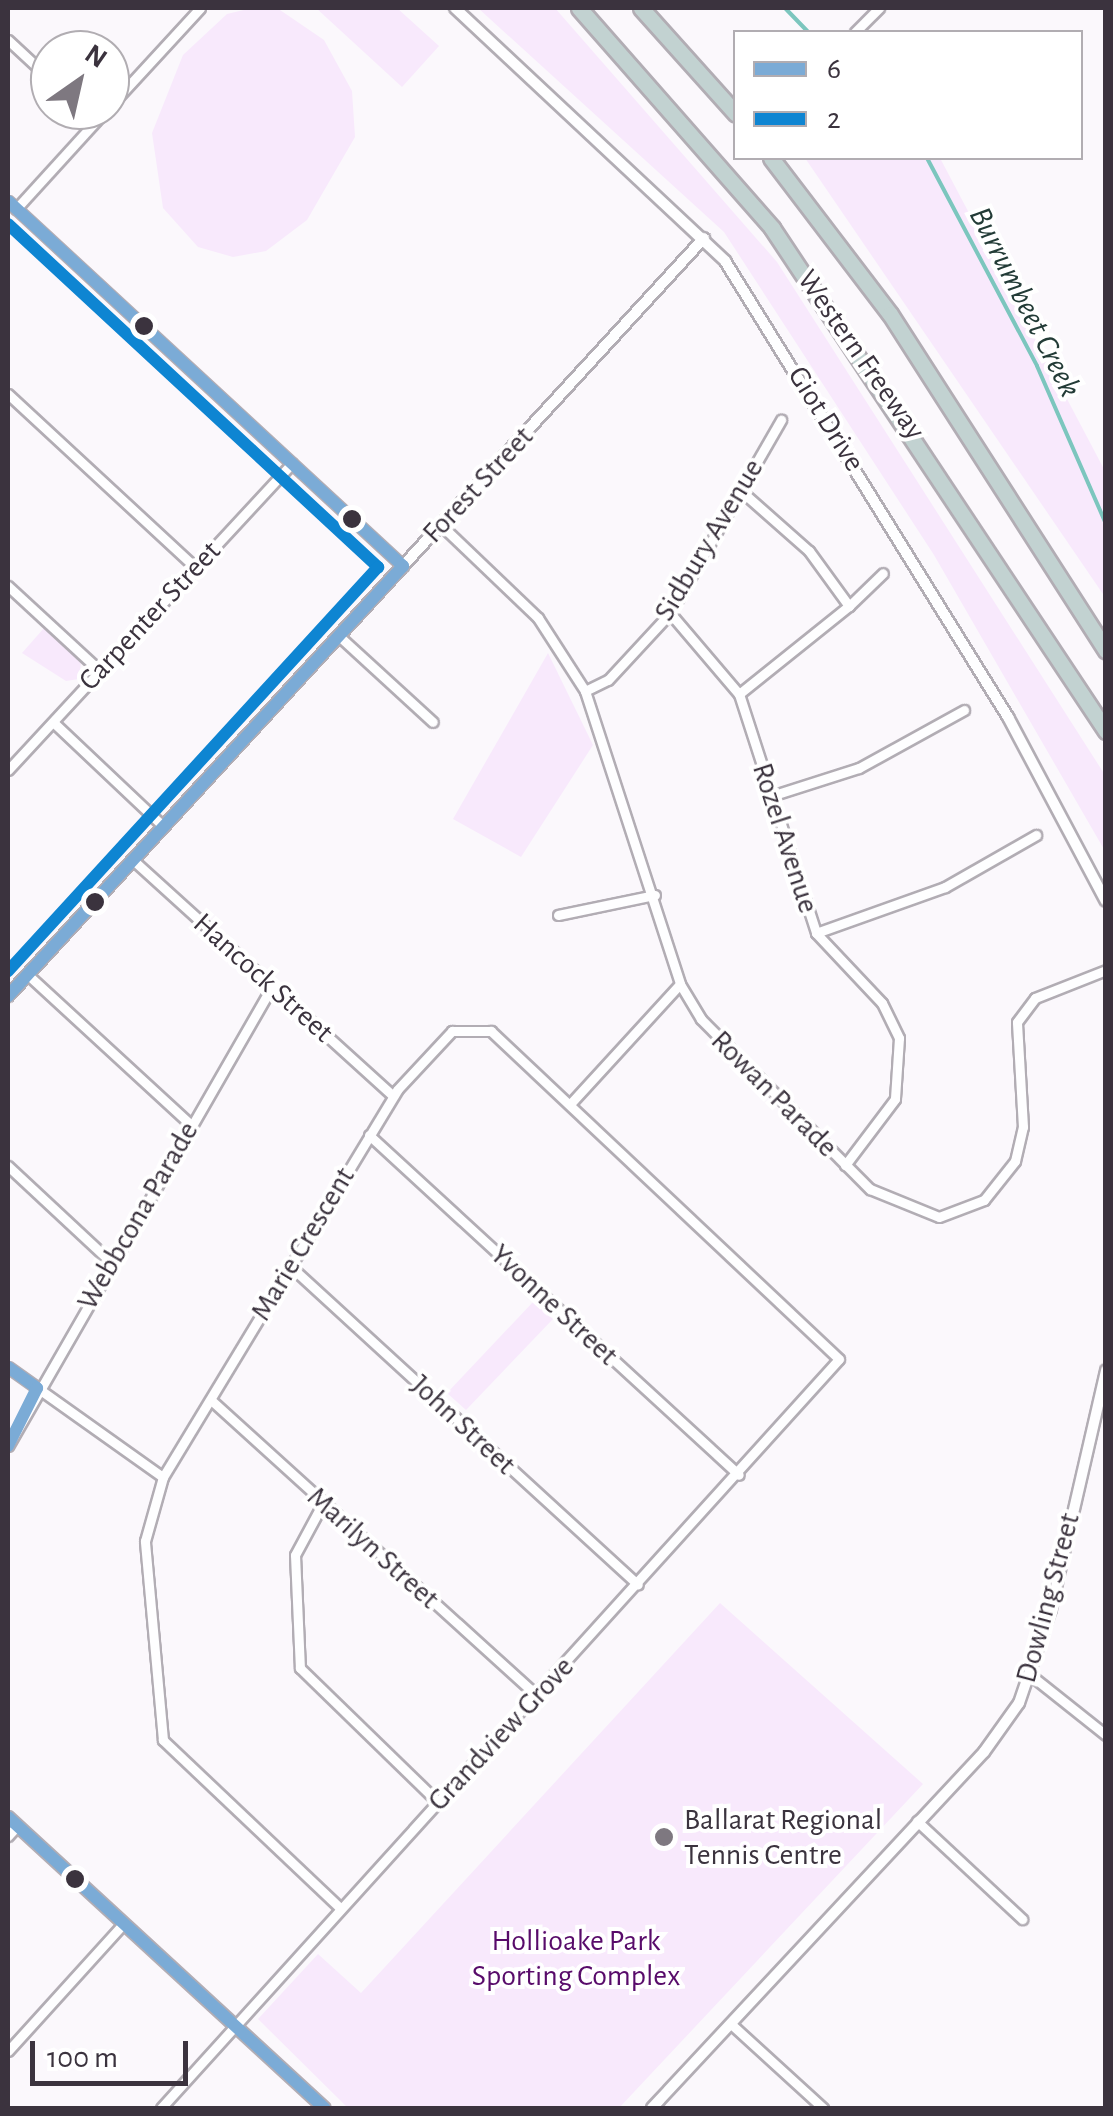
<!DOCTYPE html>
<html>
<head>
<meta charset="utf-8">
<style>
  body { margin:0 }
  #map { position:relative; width:1113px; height:2116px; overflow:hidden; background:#fbf8fc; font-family:"Alegreya Sans",sans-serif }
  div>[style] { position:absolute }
  .green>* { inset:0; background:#f8e9fc }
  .stream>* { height:4px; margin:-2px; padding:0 2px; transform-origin:2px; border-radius:2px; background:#7cc6be }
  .roads { filter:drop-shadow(2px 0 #b2adb4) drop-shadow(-2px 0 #b2adb4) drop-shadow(0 2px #b2adb4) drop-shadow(0 -2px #b2adb4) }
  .minor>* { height:9px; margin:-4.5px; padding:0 4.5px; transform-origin:4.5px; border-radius:4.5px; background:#fefeff }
  .tertiary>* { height:10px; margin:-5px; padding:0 5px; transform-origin:5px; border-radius:5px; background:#fefeff }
  .motorway>* { height:15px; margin:-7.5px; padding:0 7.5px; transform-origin:7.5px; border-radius:7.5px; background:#c2d2d1 }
  .bus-1>* { height:12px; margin:-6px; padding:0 6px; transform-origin:6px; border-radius:6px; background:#7babd6 }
  .bus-2>* { height:12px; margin:-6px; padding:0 6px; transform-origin:6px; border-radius:6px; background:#0e85d2 }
  .dots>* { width:28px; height:28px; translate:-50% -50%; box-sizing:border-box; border:5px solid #fff; border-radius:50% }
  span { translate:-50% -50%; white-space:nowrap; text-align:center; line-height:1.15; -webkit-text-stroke:8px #fff; paint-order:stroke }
  .street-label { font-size:30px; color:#3b333e }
  .poi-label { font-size:30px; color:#3b333e }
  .left { translate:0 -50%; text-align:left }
  .park-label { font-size:30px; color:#580b6a }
  .water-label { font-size:32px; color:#233b37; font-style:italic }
  .frame { position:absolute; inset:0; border:10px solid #3b333e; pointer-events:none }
  .legend { position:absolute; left:733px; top:30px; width:350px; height:130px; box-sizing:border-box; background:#fff; border:2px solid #b1adb2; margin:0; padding:12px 18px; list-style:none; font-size:30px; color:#3b333e }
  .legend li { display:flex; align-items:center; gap:20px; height:50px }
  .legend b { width:50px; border:2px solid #b1adb2 }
  .north { position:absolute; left:30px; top:30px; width:100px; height:100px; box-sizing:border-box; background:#fff; border:2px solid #b1adb2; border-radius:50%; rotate:34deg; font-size:28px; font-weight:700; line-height:40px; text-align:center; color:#3b333e }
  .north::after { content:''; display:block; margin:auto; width:35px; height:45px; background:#7e7880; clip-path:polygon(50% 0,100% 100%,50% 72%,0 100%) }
  .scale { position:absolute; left:30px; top:2041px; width:158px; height:45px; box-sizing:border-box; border:5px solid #3b333e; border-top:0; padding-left:12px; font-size:30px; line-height:35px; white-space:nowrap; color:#3b333e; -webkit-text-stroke:8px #fff; paint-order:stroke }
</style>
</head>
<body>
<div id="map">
  <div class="green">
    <div style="clip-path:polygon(252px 8px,280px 10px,324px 40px,352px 91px,355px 137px,307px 220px,266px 251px,233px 257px,198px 247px,163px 208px,152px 133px,183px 55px,227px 14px)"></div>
    <div style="clip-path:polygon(316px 8px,397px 8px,439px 46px,402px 87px)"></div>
    <div style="clip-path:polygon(478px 8px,555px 8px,777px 262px,1105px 775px,1105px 851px,934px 555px,724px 232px)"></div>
    <div style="clip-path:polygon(805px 158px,940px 158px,1105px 471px,1105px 597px)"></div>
    <div style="clip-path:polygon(44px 628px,81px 662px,79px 679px,66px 681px,22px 653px)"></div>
    <div style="clip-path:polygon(548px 653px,593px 745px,521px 857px,453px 819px)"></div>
    <div style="clip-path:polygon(533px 1302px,553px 1319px,466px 1410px,447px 1393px)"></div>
    <div style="clip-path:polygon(720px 1603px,923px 1784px,619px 2108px,348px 2108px,258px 2019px,318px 1954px,361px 1993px)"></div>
  </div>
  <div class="stream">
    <div style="left:785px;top:8px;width:33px;rotate:46deg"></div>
    <div style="left:927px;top:158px;width:235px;rotate:62.1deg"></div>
    <div style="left:1037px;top:366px;width:172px;rotate:66.4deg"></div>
  </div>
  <div class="roads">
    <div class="minor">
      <div style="left:855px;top:32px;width:34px;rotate:-45deg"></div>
      <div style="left:8px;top:40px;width:57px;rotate:42.9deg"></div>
      <div style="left:110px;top:106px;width:133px;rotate:-47.4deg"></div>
      <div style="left:84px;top:110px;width:16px;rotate:43deg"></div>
      <div style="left:8px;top:201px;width:538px;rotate:42.74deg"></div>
      <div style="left:16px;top:209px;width:134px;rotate:-47.7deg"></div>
      <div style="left:8px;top:394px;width:255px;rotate:42.8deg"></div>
      <div style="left:441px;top:525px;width:134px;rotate:43.8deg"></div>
      <div style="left:538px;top:618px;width:87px;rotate:57.2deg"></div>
      <div style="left:585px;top:691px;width:308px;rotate:72deg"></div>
      <div style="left:680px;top:984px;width:41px;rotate:59deg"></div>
      <div style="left:701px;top:1019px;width:240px;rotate:45.2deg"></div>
      <div style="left:870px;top:1189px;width:74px;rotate:22.1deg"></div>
      <div style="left:939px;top:1217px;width:48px;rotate:-20.7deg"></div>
      <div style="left:984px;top:1200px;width:50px;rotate:-51.5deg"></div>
      <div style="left:1015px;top:1161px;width:35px;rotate:-77deg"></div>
      <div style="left:1023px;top:1127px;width:105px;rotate:-93.3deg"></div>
      <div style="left:1017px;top:1022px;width:30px;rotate:-53deg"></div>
      <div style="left:1035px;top:998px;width:76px;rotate:-21.5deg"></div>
      <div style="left:8px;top:586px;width:125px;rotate:42.7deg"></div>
      <div style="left:849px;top:606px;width:47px;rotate:-44.1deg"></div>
      <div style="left:670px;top:613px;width:106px;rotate:49.6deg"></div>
      <div style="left:739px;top:694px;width:251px;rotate:72.1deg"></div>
      <div style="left:816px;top:933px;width:96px;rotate:46.7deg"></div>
      <div style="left:882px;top:1003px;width:39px;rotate:64deg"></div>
      <div style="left:899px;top:1038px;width:61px;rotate:93.8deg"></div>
      <div style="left:895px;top:1099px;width:83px;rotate:127.1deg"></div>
      <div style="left:339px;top:636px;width:127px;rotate:42.5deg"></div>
      <div style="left:585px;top:691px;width:25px;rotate:-26deg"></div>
      <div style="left:608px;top:680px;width:91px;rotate:-47.2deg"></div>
      <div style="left:670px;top:613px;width:223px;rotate:-60.1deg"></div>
      <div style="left:739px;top:694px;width:141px;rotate:-38.7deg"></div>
      <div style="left:849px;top:606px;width:68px;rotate:-126deg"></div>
      <div style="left:809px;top:551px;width:92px;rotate:-138.5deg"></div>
      <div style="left:53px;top:722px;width:151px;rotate:43.4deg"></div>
      <div style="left:8px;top:770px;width:418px;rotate:-47.2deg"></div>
      <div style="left:771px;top:796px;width:92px;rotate:-17.7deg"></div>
      <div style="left:859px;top:768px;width:120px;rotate:-28.9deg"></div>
      <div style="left:133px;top:860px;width:350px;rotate:42.2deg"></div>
      <div style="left:558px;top:915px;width:99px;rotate:-11.7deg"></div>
      <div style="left:816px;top:933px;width:137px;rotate:-19.6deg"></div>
      <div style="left:945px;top:887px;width:105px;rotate:-29.7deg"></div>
      <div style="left:27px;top:974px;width:223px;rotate:42.6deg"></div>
      <div style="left:571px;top:1103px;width:161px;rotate:-47.5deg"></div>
      <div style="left:369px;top:1135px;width:502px;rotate:42.58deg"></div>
      <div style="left:8px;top:1166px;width:141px;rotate:43deg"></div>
      <div style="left:289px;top:1265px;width:473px;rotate:42.5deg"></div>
      <div style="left:8px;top:1367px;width:190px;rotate:35.4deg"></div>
      <div style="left:211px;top:1400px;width:439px;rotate:42.2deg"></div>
      <div style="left:8px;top:1446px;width:528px;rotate:-60.13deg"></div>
      <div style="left:323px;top:1503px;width:59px;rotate:118.3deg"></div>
      <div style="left:295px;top:1555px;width:113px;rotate:87.5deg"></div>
      <div style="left:300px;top:1668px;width:192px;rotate:44.2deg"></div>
      <div style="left:1033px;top:1677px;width:93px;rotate:38.5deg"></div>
      <div style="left:917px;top:1821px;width:144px;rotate:43deg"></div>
      <div style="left:8px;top:1836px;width:13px;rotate:-48deg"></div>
      <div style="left:340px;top:1908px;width:244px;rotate:-136.5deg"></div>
      <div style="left:163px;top:1740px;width:200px;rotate:-95.2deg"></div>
      <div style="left:145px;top:1541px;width:66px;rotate:-74.3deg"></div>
      <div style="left:163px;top:1477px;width:452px;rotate:-58.8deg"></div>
      <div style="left:397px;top:1090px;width:81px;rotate:-47deg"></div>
      <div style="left:452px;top:1031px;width:39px"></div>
      <div style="left:491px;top:1031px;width:478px;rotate:43.3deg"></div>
      <div style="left:731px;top:2024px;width:125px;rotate:42.4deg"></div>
      <div style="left:8px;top:2051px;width:171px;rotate:-47.8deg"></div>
      <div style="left:161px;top:2108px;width:1010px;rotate:-47.85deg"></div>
    </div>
    <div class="tertiary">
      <div style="left:455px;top:8px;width:370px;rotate:43.1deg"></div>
      <div style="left:725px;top:261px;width:537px;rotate:58.18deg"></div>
      <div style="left:1008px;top:717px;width:208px;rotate:62deg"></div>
      <div style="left:8px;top:996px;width:1029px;rotate:-47.44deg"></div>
      <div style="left:8px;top:1817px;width:430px;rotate:42.6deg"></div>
      <div style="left:652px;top:2108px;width:487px;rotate:-47deg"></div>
      <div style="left:984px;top:1752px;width:60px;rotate:-54.5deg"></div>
      <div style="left:1019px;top:1703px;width:99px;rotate:-71.2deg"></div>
      <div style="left:1051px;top:1609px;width:245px;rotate:-77deg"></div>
    </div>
    <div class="motorway">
      <div style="left:579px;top:8px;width:293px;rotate:48.7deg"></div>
      <div style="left:772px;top:228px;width:604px;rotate:56.42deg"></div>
      <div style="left:641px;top:8px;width:142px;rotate:48.1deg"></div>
      <div style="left:771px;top:158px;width:196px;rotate:52.7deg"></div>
      <div style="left:890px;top:314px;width:400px;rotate:57.3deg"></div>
    </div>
  </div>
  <div class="bus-1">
    <div style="left:8px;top:201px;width:538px;rotate:42.74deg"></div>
    <div style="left:403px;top:566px;width:584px;rotate:132.57deg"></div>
    <div style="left:8px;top:1367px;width:36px;rotate:36deg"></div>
    <div style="left:37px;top:1388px;width:65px;rotate:116.6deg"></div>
    <div style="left:8px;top:1817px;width:430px;rotate:42.6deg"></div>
  </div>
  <div class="bus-2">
    <div style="left:8px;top:224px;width:505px;rotate:42.83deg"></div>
    <div style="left:378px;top:567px;width:548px;rotate:132.48deg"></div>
  </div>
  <div class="dots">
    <div style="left:144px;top:326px;background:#3b333e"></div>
    <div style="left:352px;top:519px;background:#3b333e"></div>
    <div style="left:95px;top:902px;background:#3b333e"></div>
    <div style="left:664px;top:1837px;background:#7e7880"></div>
    <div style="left:75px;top:1879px;background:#3b333e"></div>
  </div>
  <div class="street-label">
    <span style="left:861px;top:355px;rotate:55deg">Western Freeway</span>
    <span style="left:826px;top:419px;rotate:58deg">Giot Drive</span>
    <span style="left:478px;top:485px;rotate:-47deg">Forest Street</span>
    <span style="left:709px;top:540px;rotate:-59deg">Sidbury Avenue</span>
    <span style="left:150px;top:616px;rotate:-47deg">Carpenter Street</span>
    <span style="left:785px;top:838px;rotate:72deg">Rozel Avenue</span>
    <span style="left:263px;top:978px;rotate:42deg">Hancock Street</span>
    <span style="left:774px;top:1094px;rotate:45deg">Rowan Parade</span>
    <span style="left:138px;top:1216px;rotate:-60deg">Webbcona Parade</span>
    <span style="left:303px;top:1244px;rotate:-59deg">Marie Crescent</span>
    <span style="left:554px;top:1305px;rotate:43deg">Yvonne Street</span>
    <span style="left:463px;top:1425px;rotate:43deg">John Street</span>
    <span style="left:373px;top:1548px;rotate:42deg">Marilyn Street</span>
    <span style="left:1048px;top:1598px;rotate:-75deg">Dowling Street</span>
    <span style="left:501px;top:1734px;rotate:-47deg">Grandview Grove</span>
  </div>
  <div class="poi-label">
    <span class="left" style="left:684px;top:1837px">Ballarat Regional<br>Tennis Centre</span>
  </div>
  <div class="park-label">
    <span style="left:576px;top:1958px">Hollioake Park<br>Sporting Complex</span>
  </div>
  <div class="water-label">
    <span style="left:1025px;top:302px;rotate:63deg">Burrumbeet Creek</span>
  </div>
  <div class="frame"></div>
  <ul class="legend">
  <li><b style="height:12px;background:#7babd6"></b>6</li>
  <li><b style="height:12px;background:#0e85d2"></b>2</li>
  </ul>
  <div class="north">N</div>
  <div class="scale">100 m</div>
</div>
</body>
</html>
